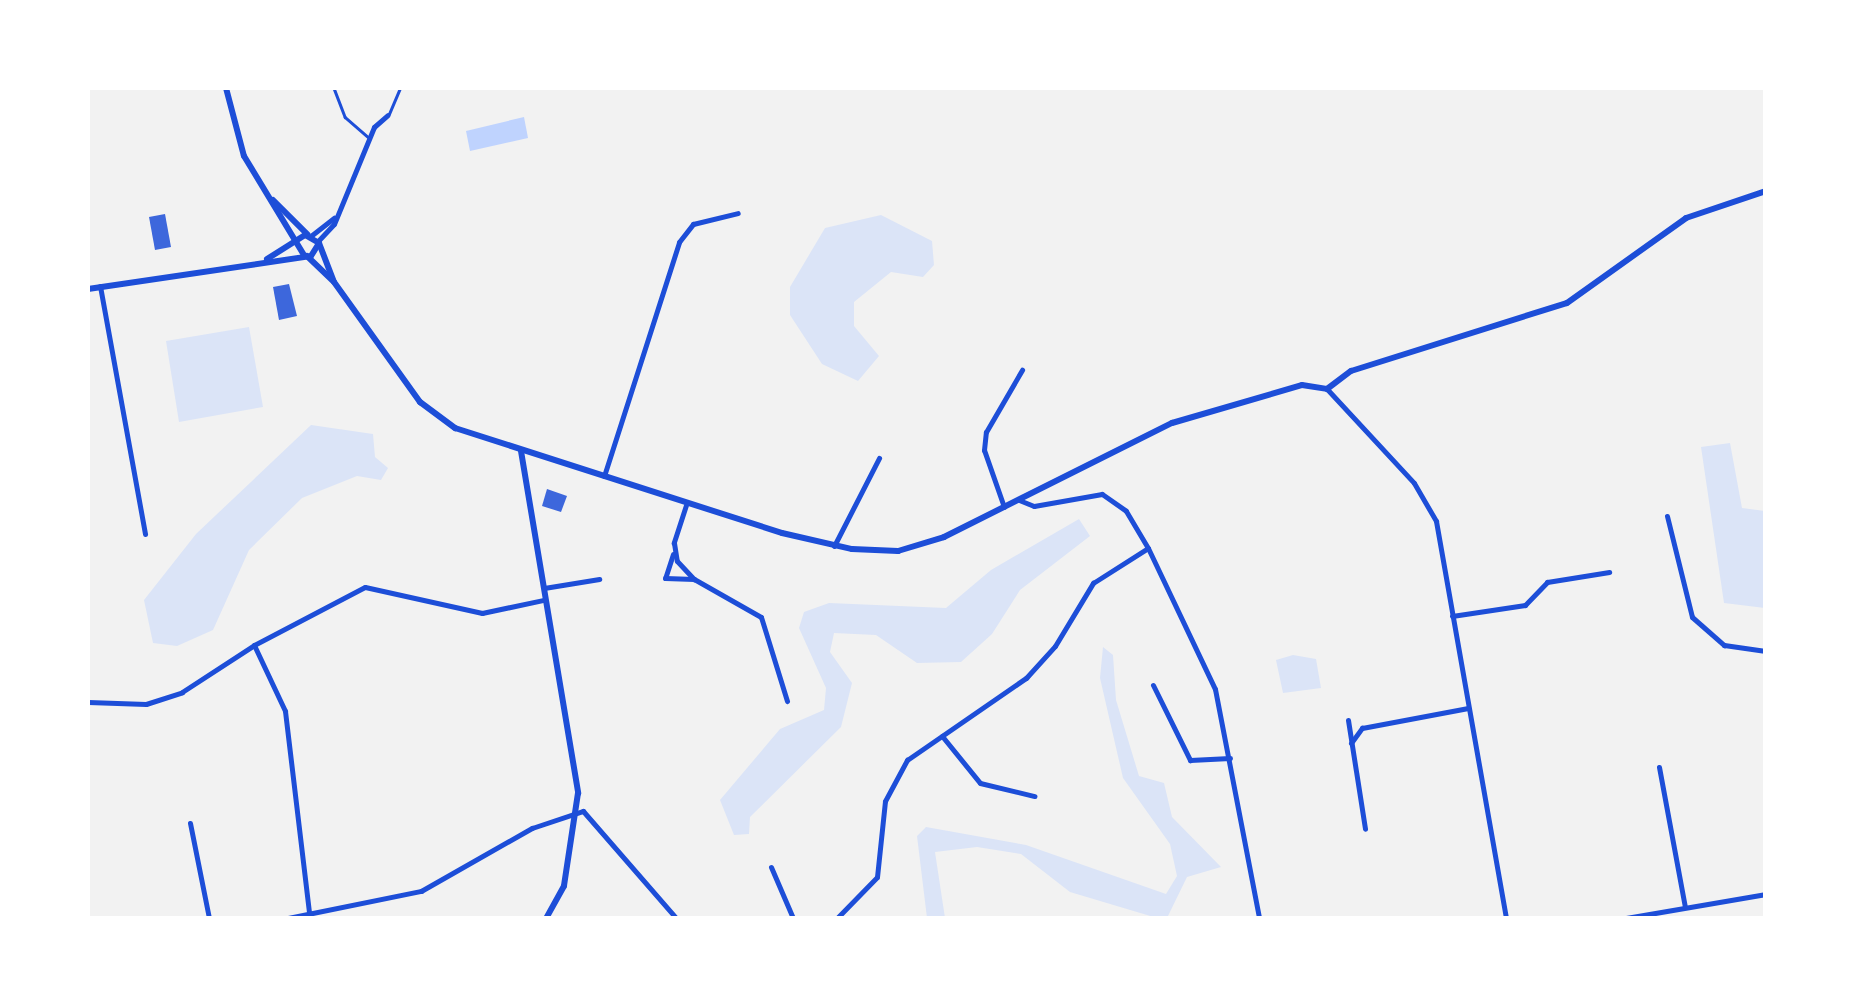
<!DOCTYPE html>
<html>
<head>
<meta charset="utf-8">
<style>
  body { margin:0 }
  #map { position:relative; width:1853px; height:1006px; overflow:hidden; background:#f2f2f2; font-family:"IBM Plex Serif",serif }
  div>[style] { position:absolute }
  .green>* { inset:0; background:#dbe4f7 }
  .water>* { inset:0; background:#bfd3fe }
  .building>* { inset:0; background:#3d67dc }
  .service>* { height:2.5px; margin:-1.25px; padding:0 1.25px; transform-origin:1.25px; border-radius:1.25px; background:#1d4ed8 }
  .minor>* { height:5px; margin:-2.5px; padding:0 2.5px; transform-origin:2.5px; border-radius:2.5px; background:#1d4ed8 }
  .tertiary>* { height:6px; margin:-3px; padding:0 3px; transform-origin:3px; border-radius:3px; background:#1d4ed8 }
  .secondary>* { height:6px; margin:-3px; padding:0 3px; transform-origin:3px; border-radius:3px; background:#1d4ed8 }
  span { translate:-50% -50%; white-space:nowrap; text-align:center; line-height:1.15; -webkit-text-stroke:10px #fff; paint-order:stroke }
  .frame { position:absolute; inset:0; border:90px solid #fff; pointer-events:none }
</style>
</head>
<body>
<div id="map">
  <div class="green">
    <div style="clip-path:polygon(881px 215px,932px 241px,934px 265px,923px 277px,891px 272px,854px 302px,854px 326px,879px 356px,858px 381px,822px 364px,790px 315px,790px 287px,825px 228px)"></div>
    <div style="clip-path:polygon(249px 327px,263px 407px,179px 422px,166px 341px)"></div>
    <div style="clip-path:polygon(311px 425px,373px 434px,375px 457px,388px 468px,381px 480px,357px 476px,302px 498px,249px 550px,213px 630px,177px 646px,153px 643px,144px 600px,196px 534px)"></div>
    <div style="clip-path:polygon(1730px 443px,1742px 508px,1765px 511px,1765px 608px,1724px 603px,1701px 447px)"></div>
    <div style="clip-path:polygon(1079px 519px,1090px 536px,1020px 590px,992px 634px,961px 662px,917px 663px,876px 635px,834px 633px,830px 652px,852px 683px,841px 727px,750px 817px,749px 834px,734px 835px,720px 800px,780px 729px,824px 710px,826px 688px,799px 628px,804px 612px,829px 603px,946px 608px,991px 570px)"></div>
    <div style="clip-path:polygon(1103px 647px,1113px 655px,1116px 700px,1139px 776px,1164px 783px,1172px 817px,1221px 867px,1187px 877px,1167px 918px,1157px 918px,1070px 892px,1021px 854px,977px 847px,935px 852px,945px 918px,927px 918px,917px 836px,926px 827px,1026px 845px,1166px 894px,1177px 876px,1170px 844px,1123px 778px,1100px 678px)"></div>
    <div style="clip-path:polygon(1293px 655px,1316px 659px,1321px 688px,1283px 693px,1276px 660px)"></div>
  </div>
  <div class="water">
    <div style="clip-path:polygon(524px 117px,528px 138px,470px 151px,466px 131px)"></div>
  </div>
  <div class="building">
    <div style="clip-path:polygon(165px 214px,171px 247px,155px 250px,149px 217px)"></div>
    <div style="clip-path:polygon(289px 284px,297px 316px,279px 320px,273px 287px)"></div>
    <div style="clip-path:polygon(547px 489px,567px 496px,561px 512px,542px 506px)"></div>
  </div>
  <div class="service">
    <div style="left:334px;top:88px;width:31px;rotate:69deg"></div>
    <div style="left:345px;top:117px;width:30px;rotate:41deg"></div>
    <div style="left:389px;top:114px;width:28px;rotate:-67deg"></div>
  </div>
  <div class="minor">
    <div style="left:312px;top:235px;width:28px;rotate:-38deg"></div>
    <div style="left:318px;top:241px;width:23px;rotate:-47deg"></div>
    <div style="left:334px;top:224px;width:105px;rotate:-67.6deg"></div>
    <div style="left:374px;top:127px;width:18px;rotate:-41deg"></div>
    <div style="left:100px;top:286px;width:252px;rotate:79.7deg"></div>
    <div style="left:1327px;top:389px;width:128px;rotate:47.2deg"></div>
    <div style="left:1414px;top:483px;width:44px;rotate:59.9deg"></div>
    <div style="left:1436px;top:521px;width:403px;rotate:80deg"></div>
    <div style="left:604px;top:476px;width:246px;rotate:-72.2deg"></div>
    <div style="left:679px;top:242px;width:23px;rotate:-52deg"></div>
    <div style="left:693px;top:224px;width:46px;rotate:-13.7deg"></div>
    <div style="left:1019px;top:500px;width:16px;rotate:22deg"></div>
    <div style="left:1034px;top:506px;width:69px;rotate:-10deg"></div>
    <div style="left:1102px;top:494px;width:29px;rotate:35deg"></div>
    <div style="left:1126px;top:511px;width:43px;rotate:59.3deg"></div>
    <div style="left:1148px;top:548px;width:156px;rotate:64.6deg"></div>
    <div style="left:1215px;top:689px;width:233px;rotate:79.1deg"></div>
    <div style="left:686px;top:505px;width:40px;rotate:108deg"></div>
    <div style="left:674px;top:543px;width:18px;rotate:81deg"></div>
    <div style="left:677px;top:561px;width:25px;rotate:47deg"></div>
    <div style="left:694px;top:579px;width:77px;rotate:29.6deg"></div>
    <div style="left:761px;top:617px;width:88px;rotate:72.8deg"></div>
    <div style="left:1004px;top:507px;width:60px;rotate:-109.3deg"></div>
    <div style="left:984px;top:450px;width:18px;rotate:-84deg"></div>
    <div style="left:986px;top:432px;width:72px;rotate:-59.9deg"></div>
    <div style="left:1667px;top:516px;width:104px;rotate:76.1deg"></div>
    <div style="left:1692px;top:617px;width:43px;rotate:41.2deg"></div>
    <div style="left:1724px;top:645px;width:42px;rotate:8.1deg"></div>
    <div style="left:834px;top:546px;width:99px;rotate:-62.9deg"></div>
    <div style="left:673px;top:554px;width:25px;rotate:108deg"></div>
    <div style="left:665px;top:578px;width:29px;rotate:2deg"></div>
    <div style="left:544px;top:588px;width:56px;rotate:-9.3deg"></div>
    <div style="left:1452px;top:616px;width:74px;rotate:-8.6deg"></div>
    <div style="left:1525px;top:605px;width:32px;rotate:-46deg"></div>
    <div style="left:1547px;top:582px;width:63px;rotate:-9.2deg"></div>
    <div style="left:254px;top:645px;width:73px;rotate:64.8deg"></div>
    <div style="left:285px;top:711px;width:203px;rotate:83.2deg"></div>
    <div style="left:1153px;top:685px;width:84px;rotate:63.7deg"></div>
    <div style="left:1190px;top:760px;width:40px;rotate:-2.9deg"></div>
    <div style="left:88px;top:702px;width:58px;rotate:2deg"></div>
    <div style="left:146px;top:704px;width:38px;rotate:-18deg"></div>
    <div style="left:182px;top:692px;width:86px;rotate:-33.1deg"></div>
    <div style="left:254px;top:645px;width:125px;rotate:-27.6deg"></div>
    <div style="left:365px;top:587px;width:120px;rotate:12.5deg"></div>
    <div style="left:482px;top:613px;width:62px;rotate:-12deg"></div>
    <div style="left:1348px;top:720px;width:110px;rotate:81.1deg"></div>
    <div style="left:942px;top:736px;width:60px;rotate:51deg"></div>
    <div style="left:980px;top:783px;width:56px;rotate:13.5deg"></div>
    <div style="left:1351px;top:743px;width:19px;rotate:-54deg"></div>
    <div style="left:1362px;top:728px;width:108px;rotate:-10.7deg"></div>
    <div style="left:1659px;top:767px;width:142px;rotate:79.5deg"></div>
    <div style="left:190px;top:823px;width:97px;rotate:78.7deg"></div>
    <div style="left:771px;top:867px;width:56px;rotate:66.7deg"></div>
    <div style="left:288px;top:918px;width:136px;rotate:-11.5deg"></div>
    <div style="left:421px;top:891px;width:128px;rotate:-29.6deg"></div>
    <div style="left:532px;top:828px;width:54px;rotate:-18.4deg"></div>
    <div style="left:583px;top:811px;width:142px;rotate:49deg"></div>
    <div style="left:837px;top:918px;width:57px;rotate:-45.7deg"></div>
    <div style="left:877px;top:877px;width:76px;rotate:-84deg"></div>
    <div style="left:885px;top:801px;width:47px;rotate:-61.8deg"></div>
    <div style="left:907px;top:760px;width:145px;rotate:-34.6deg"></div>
    <div style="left:1026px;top:678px;width:43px;rotate:-47.8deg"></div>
    <div style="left:1055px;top:646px;width:74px;rotate:-58.9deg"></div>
    <div style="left:1093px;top:583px;width:65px;rotate:-32.5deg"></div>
    <div style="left:1626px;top:918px;width:142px;rotate:-9.7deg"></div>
  </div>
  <div class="tertiary">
    <div style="left:319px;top:243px;width:40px;rotate:69deg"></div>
    <div style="left:307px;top:256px;width:37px;rotate:44deg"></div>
    <div style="left:334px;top:282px;width:148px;rotate:54.4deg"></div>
    <div style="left:420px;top:402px;width:44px;rotate:36.6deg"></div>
    <div style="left:455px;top:428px;width:343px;rotate:17.8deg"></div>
    <div style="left:782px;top:533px;width:72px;rotate:12.9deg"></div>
    <div style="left:852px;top:549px;width:46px;rotate:2.5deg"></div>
    <div style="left:898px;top:551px;width:48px;rotate:-16.9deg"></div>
    <div style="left:944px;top:537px;width:255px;rotate:-26.6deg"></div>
    <div style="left:1172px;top:423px;width:135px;rotate:-16.3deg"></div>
    <div style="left:1302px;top:385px;width:25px;rotate:9deg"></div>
    <div style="left:1327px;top:389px;width:30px;rotate:-37deg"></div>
    <div style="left:1351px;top:371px;width:226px;rotate:-17.5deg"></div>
    <div style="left:1567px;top:303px;width:146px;rotate:-35.5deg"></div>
    <div style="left:1686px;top:218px;width:84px;rotate:-18.6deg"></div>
    <div style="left:521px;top:451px;width:347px;rotate:80.5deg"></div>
    <div style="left:578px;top:793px;width:94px;rotate:98.6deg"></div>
    <div style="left:564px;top:886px;width:37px;rotate:119deg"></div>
  </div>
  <div class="secondary">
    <div style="left:226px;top:88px;width:70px;rotate:75.2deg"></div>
    <div style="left:244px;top:156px;width:116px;rotate:58.8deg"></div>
    <div style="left:273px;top:200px;width:49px;rotate:45deg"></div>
    <div style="left:88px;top:289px;width:225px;rotate:-8.4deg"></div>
    <div style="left:311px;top:256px;width:15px;rotate:-58deg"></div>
    <div style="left:319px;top:243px;width:16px;rotate:-150deg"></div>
    <div style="left:305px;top:235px;width:45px;rotate:147.7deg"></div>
  </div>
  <div class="frame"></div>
</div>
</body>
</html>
